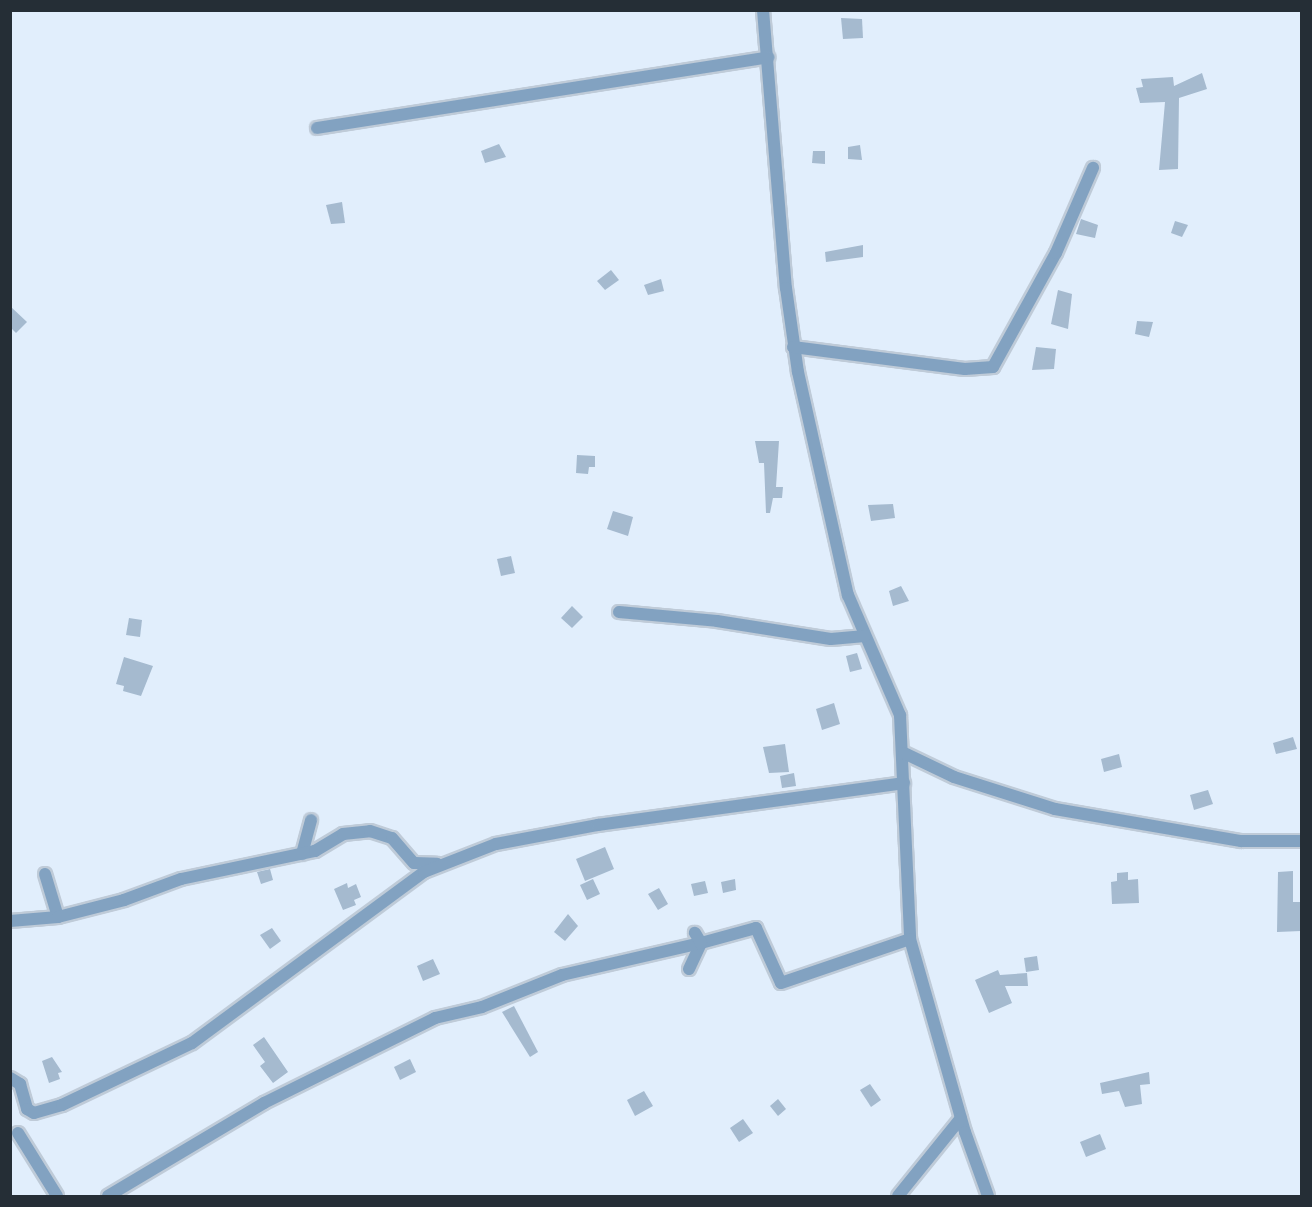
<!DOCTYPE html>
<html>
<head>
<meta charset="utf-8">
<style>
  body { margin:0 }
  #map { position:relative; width:1312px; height:1207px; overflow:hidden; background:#e1eefc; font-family:Lato,sans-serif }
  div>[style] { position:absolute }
  .building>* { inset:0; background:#a5bacf }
  .roads { filter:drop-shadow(2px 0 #bfcbd8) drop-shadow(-2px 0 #bfcbd8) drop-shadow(0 2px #bfcbd8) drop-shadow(0 -2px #bfcbd8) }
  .minor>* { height:12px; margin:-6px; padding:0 6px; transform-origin:6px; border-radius:6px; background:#82a2c1 }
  span { translate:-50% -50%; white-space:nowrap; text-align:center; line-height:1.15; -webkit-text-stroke:6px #e1eefc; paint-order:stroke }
  .frame { position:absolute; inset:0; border:12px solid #252e36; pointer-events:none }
</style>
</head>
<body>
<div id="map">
  <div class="building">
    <div style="clip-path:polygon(841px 18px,862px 19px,863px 38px,843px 39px)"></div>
    <div style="clip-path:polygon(1202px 73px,1207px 89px,1179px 98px,1178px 169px,1159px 170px,1165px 102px,1140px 103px,1136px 88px,1143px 87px,1141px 79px,1173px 77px,1174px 86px)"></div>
    <div style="clip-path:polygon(499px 144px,506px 157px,485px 163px,481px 151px)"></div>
    <div style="clip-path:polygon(860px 145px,862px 160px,848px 159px,848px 147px)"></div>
    <div style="clip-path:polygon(813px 151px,825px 151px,825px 164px,812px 163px)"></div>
    <div style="clip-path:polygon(342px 202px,345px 223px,331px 224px,326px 205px)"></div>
    <div style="clip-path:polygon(1081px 219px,1098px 225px,1095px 238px,1076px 234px)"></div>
    <div style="clip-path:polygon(1175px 221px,1188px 225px,1182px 237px,1171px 233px)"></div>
    <div style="clip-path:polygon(863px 245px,863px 257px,826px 262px,825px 252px)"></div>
    <div style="clip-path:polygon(611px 270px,619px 280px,605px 290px,597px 281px)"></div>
    <div style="clip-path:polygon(661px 279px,664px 291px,648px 295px,644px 285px)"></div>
    <div style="clip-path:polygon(1058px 290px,1072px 294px,1068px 329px,1051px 324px)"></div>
    <div style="clip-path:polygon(10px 306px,27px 322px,16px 333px,10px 327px)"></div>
    <div style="clip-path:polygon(1137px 321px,1153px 322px,1149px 337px,1135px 334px)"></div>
    <div style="clip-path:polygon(1036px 347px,1056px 349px,1054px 369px,1032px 370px)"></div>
    <div style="clip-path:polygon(755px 441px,779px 441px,776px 487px,783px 487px,782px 498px,773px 498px,770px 513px,766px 513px,764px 463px,759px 463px)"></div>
    <div style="clip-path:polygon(577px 455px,595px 456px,595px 467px,589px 467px,588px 474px,576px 473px)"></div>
    <div style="clip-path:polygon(893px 504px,895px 518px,871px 521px,868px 505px)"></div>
    <div style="clip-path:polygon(613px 511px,633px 517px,628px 536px,607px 529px)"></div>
    <div style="clip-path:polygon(511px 556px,515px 573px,501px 576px,497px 559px)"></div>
    <div style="clip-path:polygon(901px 586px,909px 601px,893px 606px,889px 591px)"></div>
    <div style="clip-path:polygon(572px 606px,583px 617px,572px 628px,561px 618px)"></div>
    <div style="clip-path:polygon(129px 618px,142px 620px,140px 637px,126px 635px)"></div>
    <div style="clip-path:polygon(857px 653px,862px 669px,850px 672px,846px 656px)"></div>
    <div style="clip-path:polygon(124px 657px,153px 666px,141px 696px,123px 691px,124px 686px,116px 684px)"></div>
    <div style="clip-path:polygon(834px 703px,840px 724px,822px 730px,816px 709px)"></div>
    <div style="clip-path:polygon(1293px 737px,1297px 749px,1276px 754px,1273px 743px)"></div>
    <div style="clip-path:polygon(785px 744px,789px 772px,769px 773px,763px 747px)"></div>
    <div style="clip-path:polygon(1119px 754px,1122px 767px,1104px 772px,1101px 759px)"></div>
    <div style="clip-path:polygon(794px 773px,796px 786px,782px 788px,780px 776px)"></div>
    <div style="clip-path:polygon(1208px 790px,1213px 804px,1194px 810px,1190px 795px)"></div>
    <div style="clip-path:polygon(605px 847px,614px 869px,585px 881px,576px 859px)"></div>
    <div style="clip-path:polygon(270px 869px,273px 880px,261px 884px,257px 872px)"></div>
    <div style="clip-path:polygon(1293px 871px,1293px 902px,1300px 902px,1301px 931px,1277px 932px,1278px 872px)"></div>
    <div style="clip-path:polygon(1128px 872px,1128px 880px,1138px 879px,1139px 903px,1112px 904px,1111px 882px,1117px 881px,1117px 873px)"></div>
    <div style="clip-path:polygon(593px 879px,600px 894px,587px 900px,580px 885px)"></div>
    <div style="clip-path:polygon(735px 879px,736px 890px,723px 893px,721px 882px)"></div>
    <div style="clip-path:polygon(705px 881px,708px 893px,694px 896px,691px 884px)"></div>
    <div style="clip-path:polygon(347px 883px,348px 888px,356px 884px,361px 897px,354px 900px,356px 905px,343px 910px,334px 889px)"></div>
    <div style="clip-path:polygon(659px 888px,668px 904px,658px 910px,648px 894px)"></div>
    <div style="clip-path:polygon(568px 914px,578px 926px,565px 941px,554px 932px)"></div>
    <div style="clip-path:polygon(272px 928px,281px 941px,270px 949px,260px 935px)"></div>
    <div style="clip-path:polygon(1037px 956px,1039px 970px,1026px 972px,1024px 958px)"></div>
    <div style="clip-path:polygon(433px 959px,440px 974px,423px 981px,417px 966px)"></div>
    <div style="clip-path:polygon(998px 970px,1000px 975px,1027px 973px,1028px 986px,1005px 986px,1012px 1003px,989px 1013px,975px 980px)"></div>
    <div style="clip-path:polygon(514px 1006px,538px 1052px,530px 1057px,502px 1012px)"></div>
    <div style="clip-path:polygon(264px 1037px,288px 1072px,273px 1083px,260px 1066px,265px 1062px,253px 1045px)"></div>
    <div style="clip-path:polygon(52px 1057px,62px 1072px,58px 1073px,60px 1079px,49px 1083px,42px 1061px)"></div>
    <div style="clip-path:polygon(410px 1059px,416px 1072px,400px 1080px,394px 1067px)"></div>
    <div style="clip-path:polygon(1149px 1072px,1150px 1084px,1140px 1085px,1142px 1104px,1125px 1107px,1119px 1091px,1102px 1094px,1100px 1083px)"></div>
    <div style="clip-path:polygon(870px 1084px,881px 1100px,871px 1107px,860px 1090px)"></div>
    <div style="clip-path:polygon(644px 1091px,653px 1106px,635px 1116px,627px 1100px)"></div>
    <div style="clip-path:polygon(778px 1099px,786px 1109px,778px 1116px,770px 1106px)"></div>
    <div style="clip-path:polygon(743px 1119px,753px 1133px,739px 1142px,730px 1128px)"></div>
    <div style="clip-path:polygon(1100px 1134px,1106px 1149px,1086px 1157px,1080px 1142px)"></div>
  </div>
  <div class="roads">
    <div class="minor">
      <div style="left:763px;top:10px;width:279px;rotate:85.3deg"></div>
      <div style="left:786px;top:288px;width:85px;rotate:81.9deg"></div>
      <div style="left:798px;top:372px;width:229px;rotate:77.4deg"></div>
      <div style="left:848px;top:595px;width:131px;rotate:66.6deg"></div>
      <div style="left:900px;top:715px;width:224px;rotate:87.4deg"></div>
      <div style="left:910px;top:939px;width:201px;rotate:74.1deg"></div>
      <div style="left:965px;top:1132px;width:68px;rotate:70.2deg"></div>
      <div style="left:317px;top:128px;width:457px;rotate:-8.9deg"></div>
      <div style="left:793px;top:347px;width:173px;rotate:7.3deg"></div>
      <div style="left:965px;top:369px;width:28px;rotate:-4deg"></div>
      <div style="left:993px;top:367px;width:130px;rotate:-61.1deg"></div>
      <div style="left:1056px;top:253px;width:93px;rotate:-66.5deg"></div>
      <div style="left:619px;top:612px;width:98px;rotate:5.2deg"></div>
      <div style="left:717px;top:621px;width:115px;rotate:9deg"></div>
      <div style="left:831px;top:639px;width:34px;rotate:-5deg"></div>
      <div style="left:904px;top:753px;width:55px;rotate:25.6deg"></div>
      <div style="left:954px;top:777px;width:106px;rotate:17.6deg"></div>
      <div style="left:1055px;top:809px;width:189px;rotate:9.8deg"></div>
      <div style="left:1241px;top:841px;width:61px"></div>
      <div style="left:302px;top:854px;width:35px;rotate:-75deg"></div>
      <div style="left:45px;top:874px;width:45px;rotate:73.2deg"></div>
      <div style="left:10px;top:921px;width:48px;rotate:-4.8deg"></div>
      <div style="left:58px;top:917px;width:68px;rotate:-14.4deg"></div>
      <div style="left:124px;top:900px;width:61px;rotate:-20.2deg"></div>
      <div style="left:181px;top:879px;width:137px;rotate:-11.8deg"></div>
      <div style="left:315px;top:851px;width:33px;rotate:-31deg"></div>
      <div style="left:343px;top:834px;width:27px;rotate:-6deg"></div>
      <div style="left:370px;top:831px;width:23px;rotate:18deg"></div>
      <div style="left:392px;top:838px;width:33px;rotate:49deg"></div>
      <div style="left:414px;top:863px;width:23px;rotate:2deg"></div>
      <div style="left:689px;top:969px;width:29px;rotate:-65deg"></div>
      <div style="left:701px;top:943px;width:57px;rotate:-15.3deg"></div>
      <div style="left:756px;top:928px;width:60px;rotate:65.6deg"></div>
      <div style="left:781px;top:983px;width:136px;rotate:-18.8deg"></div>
      <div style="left:10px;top:1078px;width:12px;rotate:31deg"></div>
      <div style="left:20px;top:1084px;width:26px;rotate:74deg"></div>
      <div style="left:27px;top:1109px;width:8px;rotate:30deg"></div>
      <div style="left:34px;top:1113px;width:29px;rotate:-16deg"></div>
      <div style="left:62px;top:1105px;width:144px;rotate:-25.5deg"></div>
      <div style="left:192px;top:1043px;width:288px;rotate:-36.4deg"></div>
      <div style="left:424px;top:872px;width:77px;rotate:-21.3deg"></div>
      <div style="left:496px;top:844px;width:104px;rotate:-10.6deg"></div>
      <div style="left:598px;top:825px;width:309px;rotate:-7.8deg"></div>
      <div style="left:18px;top:1133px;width:74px;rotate:58.2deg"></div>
      <div style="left:108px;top:1196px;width:182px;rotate:-30.8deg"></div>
      <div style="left:264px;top:1103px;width:191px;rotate:-26.4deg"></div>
      <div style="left:435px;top:1018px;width:48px;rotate:-13.2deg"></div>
      <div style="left:482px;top:1007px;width:86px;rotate:-21.8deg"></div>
      <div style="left:562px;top:975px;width:143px;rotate:-13deg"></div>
      <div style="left:701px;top:943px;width:12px;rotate:-121deg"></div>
      <div style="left:898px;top:1196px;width:100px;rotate:-51.1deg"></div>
    </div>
  </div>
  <div class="frame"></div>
</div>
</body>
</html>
